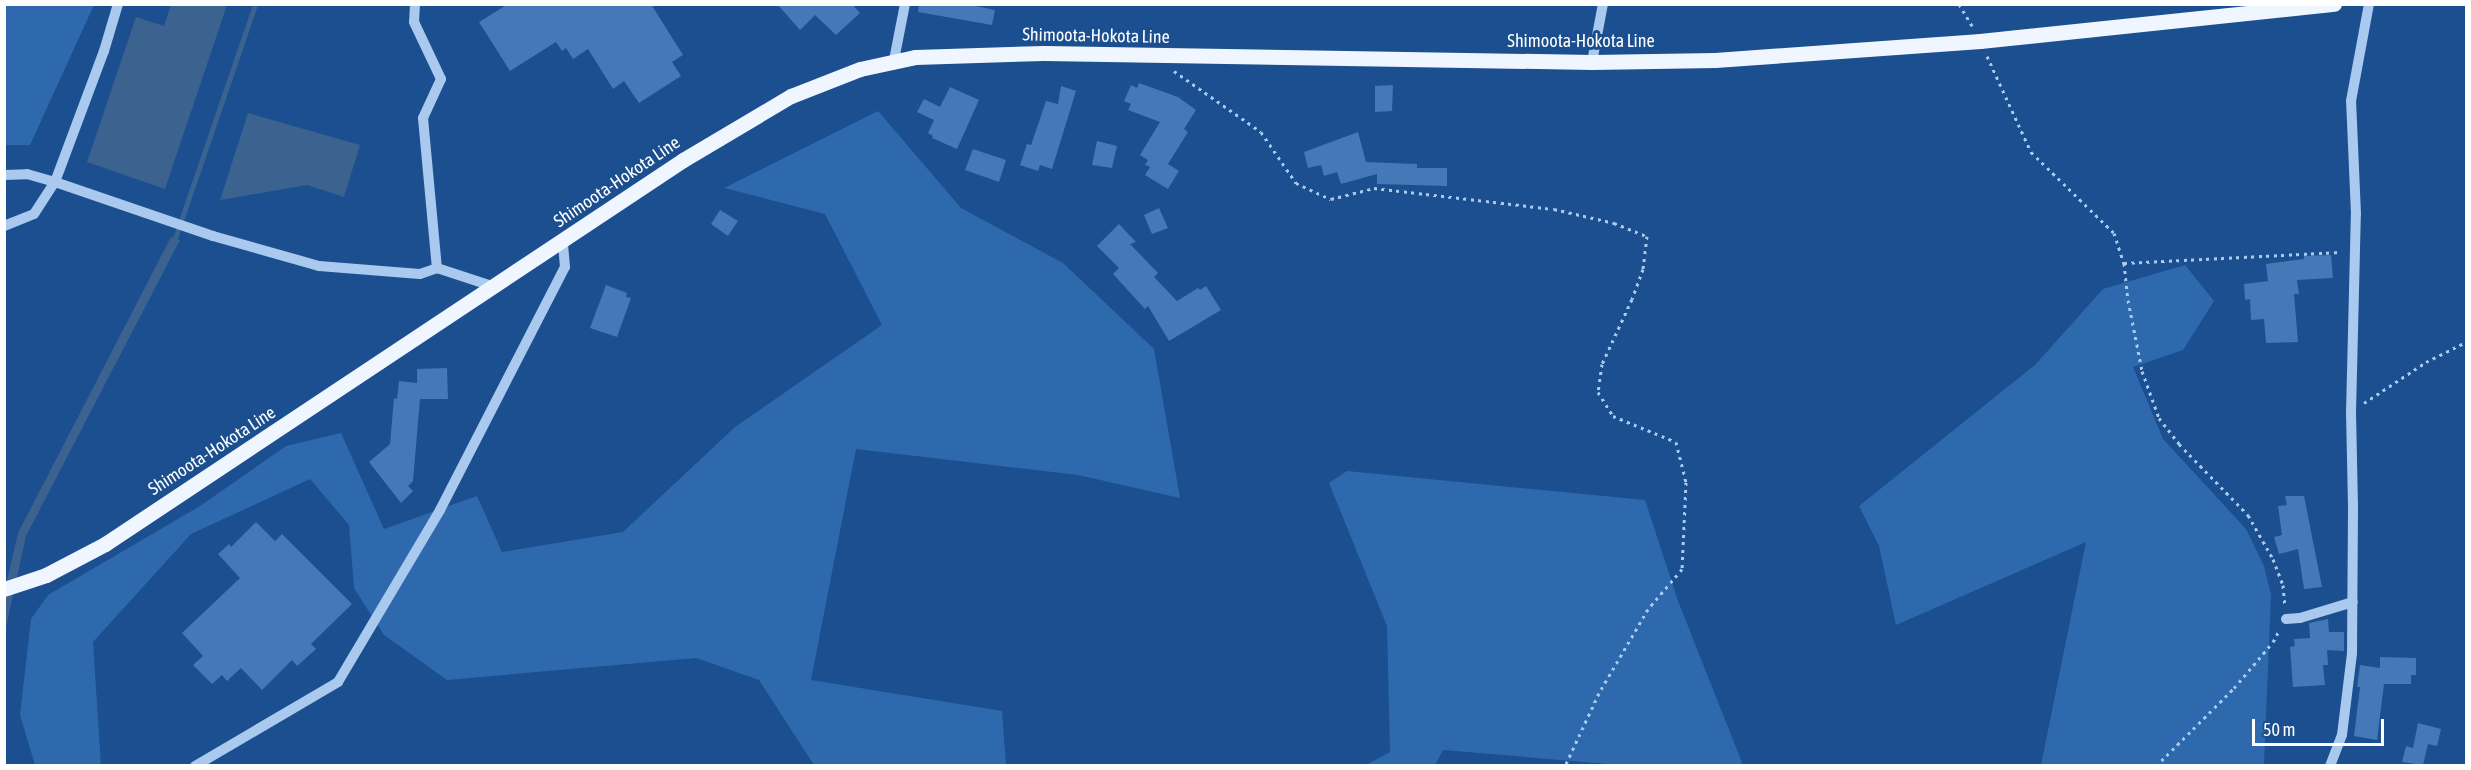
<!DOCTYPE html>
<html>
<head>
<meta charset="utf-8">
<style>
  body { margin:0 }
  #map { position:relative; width:2471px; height:770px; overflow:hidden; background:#1b4f8f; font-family:"Asap Condensed",sans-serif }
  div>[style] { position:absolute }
  .green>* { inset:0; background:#2e69ad }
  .water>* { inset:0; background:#3c6290 }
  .stream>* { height:5px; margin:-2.5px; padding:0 2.5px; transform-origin:2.5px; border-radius:2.5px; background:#3c6290 }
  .building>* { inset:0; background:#4478b7 }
  .path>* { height:3px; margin-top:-1.5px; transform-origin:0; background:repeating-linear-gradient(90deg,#a9c9ee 0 3px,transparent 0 7.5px) }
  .minor>* { height:10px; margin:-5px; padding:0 5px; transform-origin:5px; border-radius:5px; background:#a9c9ee }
  .major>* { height:15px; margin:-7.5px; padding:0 7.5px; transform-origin:7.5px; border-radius:7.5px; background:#f0f6ff }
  span { translate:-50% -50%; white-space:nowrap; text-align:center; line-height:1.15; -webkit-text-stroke:6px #1b4f8f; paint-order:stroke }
  .street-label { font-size:18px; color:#fff }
  .frame { position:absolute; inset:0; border:6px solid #fff; pointer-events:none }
  .scale { position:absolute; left:2252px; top:719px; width:132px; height:27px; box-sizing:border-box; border:3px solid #fff; border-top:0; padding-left:8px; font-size:18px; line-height:21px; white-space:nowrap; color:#fff; -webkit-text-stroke:4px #1b4f8f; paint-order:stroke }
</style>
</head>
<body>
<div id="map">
  <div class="green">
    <div style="clip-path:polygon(5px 4px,94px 5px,30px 145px,5px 145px)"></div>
    <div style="clip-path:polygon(878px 111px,961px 208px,1063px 263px,1154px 349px,1180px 498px,1078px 475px,856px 449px,811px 680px,1002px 711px,1006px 765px,814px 765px,759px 680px,696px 658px,447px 680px,384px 635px,354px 588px,349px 525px,310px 479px,191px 534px,93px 642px,101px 765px,35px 765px,20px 715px,31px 619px,48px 595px,200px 506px,286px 446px,341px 433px,384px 529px,477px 496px,502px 552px,623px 532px,735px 427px,882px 325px,825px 214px,724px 188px)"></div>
    <div style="clip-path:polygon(2185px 265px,2214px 301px,2183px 350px,2133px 367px,2163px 439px,2246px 529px,2264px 566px,2271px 595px,2264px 765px,2041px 765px,2086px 542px,1896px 625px,1879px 546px,1859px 506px,2035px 365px,2103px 289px)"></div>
    <div style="clip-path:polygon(1347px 471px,1645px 500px,1678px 601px,1743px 765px,1619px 765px,1443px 750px,1435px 765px,1366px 765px,1390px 752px,1387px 626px,1329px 483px)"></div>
  </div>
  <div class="water">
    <div style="clip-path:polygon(171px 5px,227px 5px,165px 189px,87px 162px,136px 17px,164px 26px)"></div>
    <div style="clip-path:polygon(248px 113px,360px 145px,344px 197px,307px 185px,220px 200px)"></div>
    <div style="clip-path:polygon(171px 237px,180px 240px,26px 536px,5px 632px,5px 589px,18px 533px)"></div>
  </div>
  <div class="stream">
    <div style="left:173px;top:244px;width:254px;rotate:-71.1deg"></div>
  </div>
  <div class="building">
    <div style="clip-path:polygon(508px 4px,651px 4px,683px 55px,672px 62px,681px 76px,639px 103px,624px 81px,613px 89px,588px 49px,573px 59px,566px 48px,562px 51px,556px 42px,510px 71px,479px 22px)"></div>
    <div style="clip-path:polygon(777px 4px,852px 4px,860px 13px,836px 35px,815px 15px,800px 30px)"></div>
    <div style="clip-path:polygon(919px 4px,966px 4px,995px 10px,992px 25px,918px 12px)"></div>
    <div style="clip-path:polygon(1139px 83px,1178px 97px,1196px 110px,1184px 129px,1188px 132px,1168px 164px,1179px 171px,1168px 189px,1145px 175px,1150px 167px,1145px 165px,1148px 160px,1140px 155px,1160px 122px,1128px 110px,1131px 104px,1124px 101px,1131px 85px,1137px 88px)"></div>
    <div style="clip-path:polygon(1393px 85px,1392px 111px,1375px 112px,1375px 86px)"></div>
    <div style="clip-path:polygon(1061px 86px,1076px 91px,1052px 169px,1040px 165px,1038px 171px,1020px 165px,1027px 144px,1031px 145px,1046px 101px,1058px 104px)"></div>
    <div style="clip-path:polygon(950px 87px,979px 100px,957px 149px,932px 138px,933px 136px,928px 133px,934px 120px,917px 112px,924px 99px,940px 107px)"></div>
    <div style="clip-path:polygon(1358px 132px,1366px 162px,1417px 164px,1417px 168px,1447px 168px,1447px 186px,1377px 184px,1377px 174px,1341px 184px,1337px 172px,1324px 176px,1321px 165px,1308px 168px,1304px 152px)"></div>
    <div style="clip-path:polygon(1097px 141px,1117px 146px,1112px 168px,1092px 165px)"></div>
    <div style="clip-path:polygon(973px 149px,1006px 160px,999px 182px,965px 170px)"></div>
    <div style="clip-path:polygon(1159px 208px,1168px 228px,1152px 234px,1144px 215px)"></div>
    <div style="clip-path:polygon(720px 210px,738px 221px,728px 236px,711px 224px)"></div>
    <div style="clip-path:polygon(1119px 224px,1136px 242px,1130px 244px,1158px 273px,1154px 277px,1177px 301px,1198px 288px,1200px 290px,1206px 286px,1221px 310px,1169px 341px,1148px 306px,1145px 309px,1113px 274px,1119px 268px,1097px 246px)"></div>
    <div style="clip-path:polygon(2331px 255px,2333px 278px,2297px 280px,2299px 294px,2294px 294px,2298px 342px,2266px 343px,2264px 319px,2251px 320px,2250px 299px,2245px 300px,2244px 284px,2268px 281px,2266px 264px,2304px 259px,2304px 256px)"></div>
    <div style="clip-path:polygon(606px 285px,627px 293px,626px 297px,631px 298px,617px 337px,590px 328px)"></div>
    <div style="clip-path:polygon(447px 368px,448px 399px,420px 399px,413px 481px,408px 486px,413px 491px,401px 503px,369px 462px,390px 444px,394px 398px,397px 399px,399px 381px,417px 383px,417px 369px)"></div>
    <div style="clip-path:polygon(2285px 496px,2304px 496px,2322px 587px,2304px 589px,2298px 549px,2279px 554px,2274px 537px,2282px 535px,2278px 506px,2287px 505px)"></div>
    <div style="clip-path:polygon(256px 522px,275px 541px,282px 534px,352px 604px,311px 644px,316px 649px,297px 666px,292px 660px,262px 690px,241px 668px,227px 681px,222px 675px,212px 684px,193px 665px,203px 656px,182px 633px,240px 578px,218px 554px,229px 544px,231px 547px)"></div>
    <div style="clip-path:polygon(2328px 619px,2329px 632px,2344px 632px,2344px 651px,2327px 650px,2328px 665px,2323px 665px,2325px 685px,2293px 687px,2290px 647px,2295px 646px,2294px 639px,2310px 638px,2309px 623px)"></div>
    <div style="clip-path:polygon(2380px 657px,2416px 658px,2416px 675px,2411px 675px,2411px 684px,2384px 684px,2377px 740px,2354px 736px,2360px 687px,2357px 687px,2360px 665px,2380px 668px)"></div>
    <div style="clip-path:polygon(2418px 723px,2441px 729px,2437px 746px,2428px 744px,2423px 765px,2402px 762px,2406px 746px,2413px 748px)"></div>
  </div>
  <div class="path">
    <div style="left:1959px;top:4px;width:26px;rotate:59deg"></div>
    <div style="left:1987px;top:56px;width:106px;rotate:65.4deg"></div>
    <div style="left:2031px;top:152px;width:116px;rotate:44.3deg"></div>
    <div style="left:2114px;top:233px;width:32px;rotate:72deg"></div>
    <div style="left:2124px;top:263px;width:37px;rotate:84deg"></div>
    <div style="left:2128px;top:300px;width:72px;rotate:78.8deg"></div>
    <div style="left:2142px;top:371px;width:50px;rotate:70.1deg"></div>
    <div style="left:2159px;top:418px;width:33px;rotate:52deg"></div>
    <div style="left:2179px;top:444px;width:99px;rotate:45.8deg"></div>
    <div style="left:2248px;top:515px;width:51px;rotate:60.4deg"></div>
    <div style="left:2273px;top:559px;width:28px;rotate:69deg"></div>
    <div style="left:2283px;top:585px;width:21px;rotate:85deg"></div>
    <div style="left:1174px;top:71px;width:106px;rotate:35deg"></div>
    <div style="left:1261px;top:132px;width:62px;rotate:55.5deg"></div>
    <div style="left:1296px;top:183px;width:38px;rotate:25deg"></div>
    <div style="left:1331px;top:199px;width:44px;rotate:-14.3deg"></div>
    <div style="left:1374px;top:188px;width:181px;rotate:6.7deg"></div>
    <div style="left:1554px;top:209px;width:62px;rotate:13.1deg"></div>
    <div style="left:1614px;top:223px;width:35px;rotate:22deg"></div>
    <div style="left:1647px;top:236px;width:33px;rotate:97deg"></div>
    <div style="left:1643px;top:269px;width:32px;rotate:110deg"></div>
    <div style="left:1632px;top:299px;width:72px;rotate:114.8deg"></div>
    <div style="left:1602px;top:364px;width:28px;rotate:98deg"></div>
    <div style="left:1598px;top:392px;width:28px;rotate:58deg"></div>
    <div style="left:1613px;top:416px;width:68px;rotate:22.4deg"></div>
    <div style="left:1676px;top:442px;width:41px;rotate:76deg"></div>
    <div style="left:1686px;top:482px;width:87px;rotate:92.6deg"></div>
    <div style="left:1682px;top:569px;width:52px;rotate:130.4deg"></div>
    <div style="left:1648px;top:609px;width:97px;rotate:120.3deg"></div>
    <div style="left:1599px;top:693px;width:81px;rotate:115deg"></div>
    <div style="left:2124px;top:263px;width:217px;rotate:-2.9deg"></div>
    <div style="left:2364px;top:403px;width:74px;rotate:-33.5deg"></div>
    <div style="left:2426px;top:362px;width:45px;rotate:-26.6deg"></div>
    <div style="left:2156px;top:766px;width:110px;rotate:-45deg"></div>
    <div style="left:2234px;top:688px;width:60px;rotate:-49.7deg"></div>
    <div style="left:2273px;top:642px;width:15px;rotate:-62deg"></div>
  </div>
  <div class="minor">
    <div style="left:415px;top:4px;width:18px;rotate:93deg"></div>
    <div style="left:414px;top:22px;width:63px;rotate:64.7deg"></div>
    <div style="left:441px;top:79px;width:43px;rotate:114.8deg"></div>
    <div style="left:423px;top:118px;width:151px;rotate:84.7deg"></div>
    <div style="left:894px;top:60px;width:57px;rotate:-78.9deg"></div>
    <div style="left:1592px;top:62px;width:59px;rotate:-79.3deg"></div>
    <div style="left:4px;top:175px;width:23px;rotate:-2deg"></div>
    <div style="left:27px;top:174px;width:29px;rotate:16deg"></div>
    <div style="left:55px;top:182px;width:167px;rotate:18.9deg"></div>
    <div style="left:213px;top:236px;width:110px;rotate:15.8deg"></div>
    <div style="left:319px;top:266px;width:101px;rotate:4.5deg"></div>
    <div style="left:420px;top:274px;width:18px;rotate:-19deg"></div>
    <div style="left:437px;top:268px;width:61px;rotate:18.1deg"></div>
    <div style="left:4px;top:226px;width:32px;rotate:-22deg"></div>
    <div style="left:34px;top:214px;width:38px;rotate:-57deg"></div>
    <div style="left:55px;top:182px;width:140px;rotate:-69.5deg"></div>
    <div style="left:104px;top:51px;width:49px;rotate:-73.4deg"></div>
    <div style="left:2286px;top:619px;width:14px;rotate:-4deg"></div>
    <div style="left:2300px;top:618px;width:55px;rotate:-16.8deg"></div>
    <div style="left:195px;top:766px;width:166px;rotate:-30.4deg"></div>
    <div style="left:338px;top:682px;width:200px;rotate:-59.3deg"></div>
    <div style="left:440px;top:510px;width:273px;rotate:-62.8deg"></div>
    <div style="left:565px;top:267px;width:25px;rotate:-95deg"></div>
    <div style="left:2330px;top:766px;width:33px;rotate:-69deg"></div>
    <div style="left:2342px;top:735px;width:83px;rotate:-83deg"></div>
    <div style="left:2352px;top:653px;width:146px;rotate:-89.6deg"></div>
    <div style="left:2353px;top:507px;width:94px;rotate:-91.2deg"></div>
    <div style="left:2351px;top:413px;width:199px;rotate:-88.6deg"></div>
    <div style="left:2356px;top:214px;width:113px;rotate:-92.5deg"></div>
    <div style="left:2351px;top:101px;width:99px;rotate:-79.5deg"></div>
  </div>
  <div class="major">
    <div style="left:4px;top:589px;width:44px;rotate:-18.4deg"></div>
    <div style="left:46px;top:575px;width:67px;rotate:-27.7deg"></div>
    <div style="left:105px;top:544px;width:694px;rotate:-33.6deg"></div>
    <div style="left:683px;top:160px;width:126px;rotate:-30.7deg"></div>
    <div style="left:791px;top:96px;width:74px;rotate:-21.4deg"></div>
    <div style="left:860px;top:69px;width:56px;rotate:-12.3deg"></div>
    <div style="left:915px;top:57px;width:129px;rotate:-1.8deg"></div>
    <div style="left:1044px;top:53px;width:548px;rotate:0.94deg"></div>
    <div style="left:1592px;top:62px;width:123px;rotate:-0.9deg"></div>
    <div style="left:1715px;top:60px;width:266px;rotate:-4.1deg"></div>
    <div style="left:1980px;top:41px;width:356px;rotate:-6deg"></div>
  </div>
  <div class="street-label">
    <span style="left:1096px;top:36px;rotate:1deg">Shimoota-Hokota Line</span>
    <span style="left:1581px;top:41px">Shimoota-Hokota Line</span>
    <span style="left:617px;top:182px;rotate:-34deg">Shimoota-Hokota Line</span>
    <span style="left:212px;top:451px;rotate:-33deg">Shimoota-Hokota Line</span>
  </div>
  <div class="frame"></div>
  <div class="scale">50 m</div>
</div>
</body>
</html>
